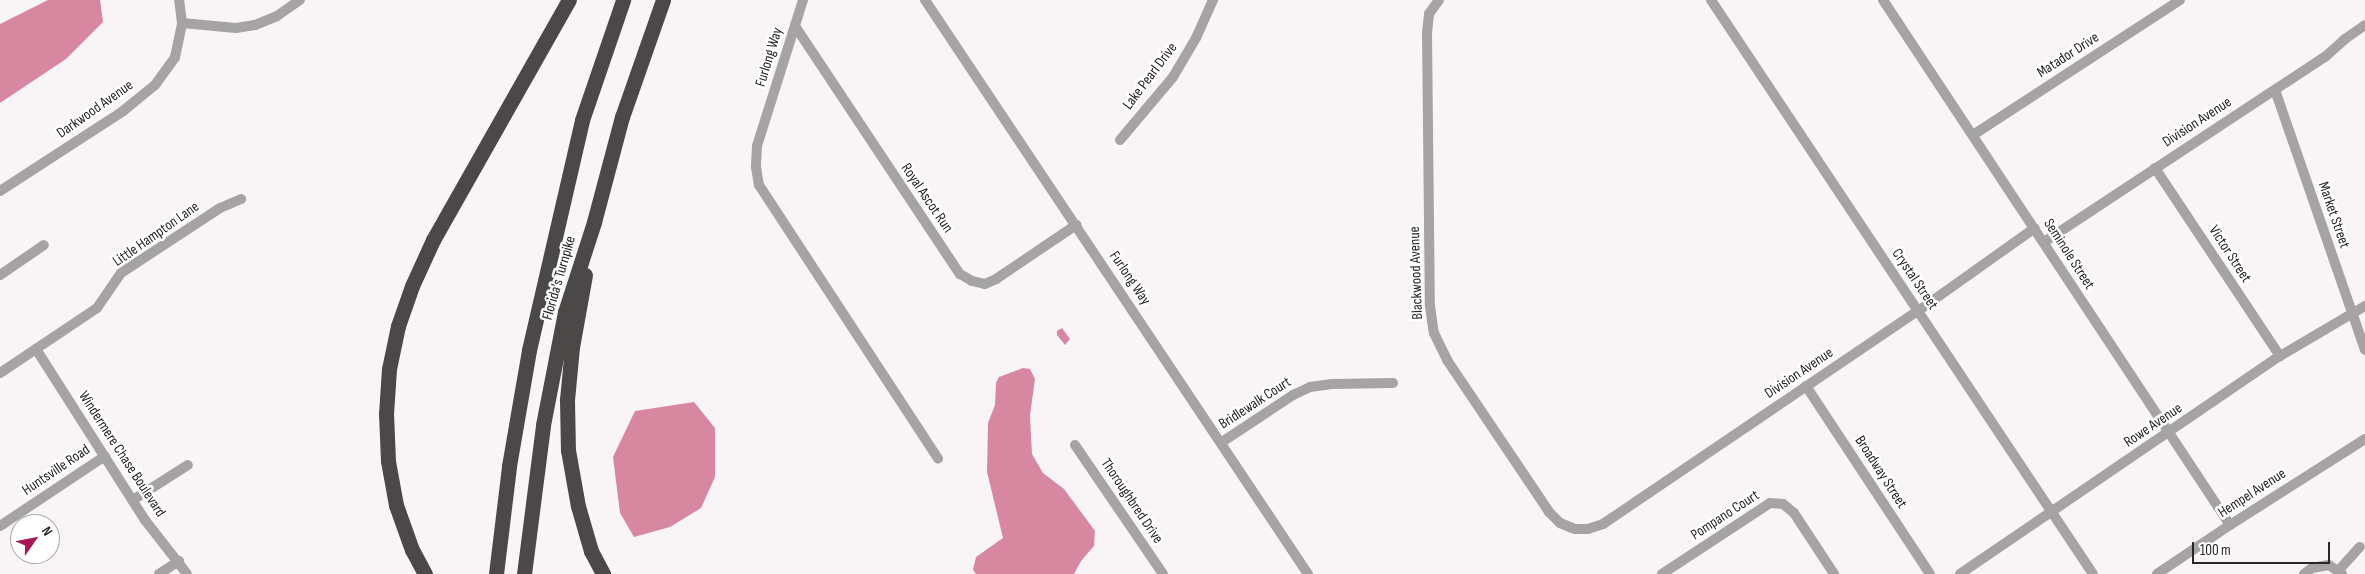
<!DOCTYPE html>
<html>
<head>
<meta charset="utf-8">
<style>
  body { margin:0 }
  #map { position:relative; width:2365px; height:574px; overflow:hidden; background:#f9f5f6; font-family:"Sofia Sans Condensed",sans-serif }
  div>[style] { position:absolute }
  .water>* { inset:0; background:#d788a0 }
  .minor>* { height:10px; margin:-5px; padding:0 5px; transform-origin:5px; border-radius:5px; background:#a5a3a3 }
  .highway>* { height:15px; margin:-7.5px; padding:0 7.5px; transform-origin:7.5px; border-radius:7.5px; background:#4b4848 }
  span { translate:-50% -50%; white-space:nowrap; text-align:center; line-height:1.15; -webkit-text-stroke:5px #fff; paint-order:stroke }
  .street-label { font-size:15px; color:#282627 }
  .north { position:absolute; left:10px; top:514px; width:50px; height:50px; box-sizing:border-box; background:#fff; border:1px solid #a9a8a9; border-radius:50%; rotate:57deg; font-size:14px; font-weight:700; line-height:20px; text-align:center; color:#282627 }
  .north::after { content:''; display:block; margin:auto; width:18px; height:22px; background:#a6185a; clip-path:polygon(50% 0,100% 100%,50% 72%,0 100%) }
  .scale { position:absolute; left:2192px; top:542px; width:138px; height:22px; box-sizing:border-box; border:2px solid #282627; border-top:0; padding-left:6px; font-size:15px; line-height:18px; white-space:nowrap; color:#282627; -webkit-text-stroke:4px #fff; paint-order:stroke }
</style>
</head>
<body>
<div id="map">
  <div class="water">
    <div style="clip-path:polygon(48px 0,100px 0,103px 22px,66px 59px,0 103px,0 24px)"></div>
    <div style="clip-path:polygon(1062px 328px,1070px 339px,1065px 345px,1057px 335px,1057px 331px)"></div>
    <div style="clip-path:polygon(1023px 368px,1030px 369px,1035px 379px,1030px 415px,1032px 454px,1043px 473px,1064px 489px,1095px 531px,1094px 546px,1081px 561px,1074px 574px,976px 574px,973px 570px,976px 557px,1003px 538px,987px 472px,988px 423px,995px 405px,996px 383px,999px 377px)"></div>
    <div style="clip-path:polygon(694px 402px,715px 428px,715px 477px,701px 508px,670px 527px,634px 537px,620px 513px,613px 457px,635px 411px)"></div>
  </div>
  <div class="minor">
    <div style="left:803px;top:0;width:153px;rotate:107.5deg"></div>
    <div style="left:757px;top:146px;width:21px;rotate:93deg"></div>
    <div style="left:756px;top:167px;width:18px;rotate:81deg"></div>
    <div style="left:759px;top:185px;width:327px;rotate:56.8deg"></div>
    <div style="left:925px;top:0;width:690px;rotate:56.29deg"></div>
    <div style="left:1439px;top:0;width:17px;rotate:126deg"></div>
    <div style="left:1429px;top:14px;width:18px;rotate:96deg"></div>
    <div style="left:1427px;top:32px;width:274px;rotate:89.4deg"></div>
    <div style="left:1430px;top:306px;width:27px;rotate:82deg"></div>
    <div style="left:1434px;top:333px;width:30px;rotate:64deg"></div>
    <div style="left:1447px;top:360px;width:183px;rotate:56.1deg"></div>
    <div style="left:1549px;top:512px;width:16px;rotate:45deg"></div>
    <div style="left:1560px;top:523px;width:16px;rotate:22deg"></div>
    <div style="left:1575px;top:529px;width:13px"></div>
    <div style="left:1588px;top:529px;width:16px;rotate:-18deg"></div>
    <div style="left:1603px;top:524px;width:380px;rotate:-34.1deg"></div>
    <div style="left:1918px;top:311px;width:143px;rotate:-35.4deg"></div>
    <div style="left:1711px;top:0;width:689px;rotate:56.36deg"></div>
    <div style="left:1883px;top:0;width:629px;rotate:56.54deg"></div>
    <div style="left:182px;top:23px;width:54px;rotate:5.3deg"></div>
    <div style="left:236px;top:28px;width:19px;rotate:-9deg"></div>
    <div style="left:255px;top:25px;width:24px;rotate:-22deg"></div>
    <div style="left:277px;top:16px;width:28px;rotate:-35deg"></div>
    <div style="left:795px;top:26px;width:298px;rotate:56.4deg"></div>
    <div style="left:960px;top:274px;width:14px;rotate:30deg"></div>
    <div style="left:972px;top:281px;width:13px;rotate:13deg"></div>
    <div style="left:985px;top:284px;width:12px;rotate:-24deg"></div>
    <div style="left:996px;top:279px;width:97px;rotate:-34deg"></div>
    <div style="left:2275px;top:90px;width:275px;rotate:70.9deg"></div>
    <div style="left:1973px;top:135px;width:247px;rotate:-33.1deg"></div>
    <div style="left:1120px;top:140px;width:82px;rotate:-49.9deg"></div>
    <div style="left:1173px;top:77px;width:45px;rotate:-59.5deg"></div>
    <div style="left:1196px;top:38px;width:42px;rotate:-65.9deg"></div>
    <div style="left:2155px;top:168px;width:226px;rotate:56.4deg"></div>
    <div style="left:0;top:191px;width:147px;rotate:-33deg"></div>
    <div style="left:123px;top:111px;width:41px;rotate:-39.1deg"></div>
    <div style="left:155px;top:85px;width:34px;rotate:-54deg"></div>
    <div style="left:175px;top:57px;width:35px;rotate:-78deg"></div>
    <div style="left:182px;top:23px;width:23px;rotate:-97deg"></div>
    <div style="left:2044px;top:242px;width:336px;rotate:-33.4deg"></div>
    <div style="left:2325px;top:57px;width:27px;rotate:-42deg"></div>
    <div style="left:2345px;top:39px;width:24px;rotate:-35deg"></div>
    <div style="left:0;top:275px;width:53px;rotate:-34.3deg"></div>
    <div style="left:36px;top:349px;width:203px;rotate:57.5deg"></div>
    <div style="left:145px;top:520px;width:68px;rotate:52.1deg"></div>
    <div style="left:0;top:373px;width:117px;rotate:-33.8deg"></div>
    <div style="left:97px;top:308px;width:42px;rotate:-55.6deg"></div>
    <div style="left:121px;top:273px;width:118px;rotate:-33.3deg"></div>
    <div style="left:220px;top:208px;width:23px;rotate:-23deg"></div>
    <div style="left:1806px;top:386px;width:225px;rotate:56.6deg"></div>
    <div style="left:1222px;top:442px;width:85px;rotate:-33.5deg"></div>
    <div style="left:1293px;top:395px;width:19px;rotate:-25deg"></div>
    <div style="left:1310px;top:387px;width:22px;rotate:-8deg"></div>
    <div style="left:1332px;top:384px;width:61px;rotate:-0.9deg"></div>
    <div style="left:1075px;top:445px;width:156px;rotate:55.7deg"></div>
    <div style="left:133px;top:500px;width:65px;rotate:-32.5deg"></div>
    <div style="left:0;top:526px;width:126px;rotate:-33.7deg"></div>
    <div style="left:2339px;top:570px;width:31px;rotate:-48deg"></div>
    <div style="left:159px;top:574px;width:24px;rotate:-33deg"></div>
    <div style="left:1662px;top:574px;width:129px;rotate:-33.3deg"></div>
    <div style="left:1770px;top:503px;width:13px;rotate:4deg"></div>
    <div style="left:1783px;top:504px;width:14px;rotate:39deg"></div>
    <div style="left:1794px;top:513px;width:73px;rotate:56.7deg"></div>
    <div style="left:1960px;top:574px;width:387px;rotate:-34.3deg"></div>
    <div style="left:2280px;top:356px;width:99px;rotate:-30.5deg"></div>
    <div style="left:2157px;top:574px;width:88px;rotate:-33.9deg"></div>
    <div style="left:2230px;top:525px;width:160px;rotate:-32.5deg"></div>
    <div style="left:2304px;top:574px;width:10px;rotate:-37deg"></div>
    <div style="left:2312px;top:568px;width:17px;rotate:-10deg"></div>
    <div style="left:2329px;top:565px;width:16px;rotate:35deg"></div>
  </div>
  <div class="highway">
    <div style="left:585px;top:275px;width:73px;rotate:100.2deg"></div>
    <div style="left:572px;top:347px;width:53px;rotate:95.4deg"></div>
    <div style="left:567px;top:400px;width:50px;rotate:88.9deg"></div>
    <div style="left:568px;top:450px;width:57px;rotate:79.9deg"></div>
    <div style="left:578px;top:506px;width:47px;rotate:73.9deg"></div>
    <div style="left:591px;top:551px;width:26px;rotate:62deg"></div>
    <div style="left:425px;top:574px;width:27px;rotate:-118deg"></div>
    <div style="left:412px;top:550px;width:48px;rotate:-109.6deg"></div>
    <div style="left:396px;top:505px;width:45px;rotate:-100.3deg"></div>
    <div style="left:388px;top:461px;width:47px;rotate:-92.4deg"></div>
    <div style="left:386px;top:414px;width:45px;rotate:-86.2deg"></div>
    <div style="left:389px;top:369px;width:44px;rotate:-78.2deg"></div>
    <div style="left:398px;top:326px;width:42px;rotate:-70.7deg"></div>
    <div style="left:412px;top:286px;width:51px;rotate:-65.5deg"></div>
    <div style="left:433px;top:240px;width:276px;rotate:-60.5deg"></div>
    <div style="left:496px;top:574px;width:109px;rotate:-83.1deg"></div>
    <div style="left:509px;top:466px;width:118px;rotate:-80.2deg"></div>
    <div style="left:529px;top:350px;width:236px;rotate:-77deg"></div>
    <div style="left:582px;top:120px;width:127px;rotate:-71.1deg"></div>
    <div style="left:524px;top:574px;width:150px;rotate:-82.7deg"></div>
    <div style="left:543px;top:425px;width:115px;rotate:-79deg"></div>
    <div style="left:565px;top:312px;width:95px;rotate:-72.1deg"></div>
    <div style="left:594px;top:222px;width:109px;rotate:-75.1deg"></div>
    <div style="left:622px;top:117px;width:124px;rotate:-70.7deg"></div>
  </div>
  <div class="street-label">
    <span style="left:2068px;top:55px;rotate:-33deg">Matador Drive</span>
    <span style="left:769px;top:57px;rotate:-73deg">Furlong Way</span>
    <span style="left:1150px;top:76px;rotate:-53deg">Lake Pearl Drive</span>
    <span style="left:95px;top:109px;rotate:-35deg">Darkwood Avenue</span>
    <span style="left:2197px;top:122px;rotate:-33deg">Division Avenue</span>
    <span style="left:927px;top:198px;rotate:56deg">Royal Ascot Run</span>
    <span style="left:2334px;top:215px;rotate:71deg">Market Street</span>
    <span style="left:156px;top:234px;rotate:-35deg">Little Hampton Lane</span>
    <span style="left:2069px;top:254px;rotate:57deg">Seminole Street</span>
    <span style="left:2230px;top:254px;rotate:57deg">Victor Street</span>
    <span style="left:1416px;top:273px;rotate:-92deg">Blackwood Avenue</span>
    <span style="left:559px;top:278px;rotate:-74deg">Florida's Turnpike</span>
    <span style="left:1130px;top:278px;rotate:56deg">Furlong Way</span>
    <span style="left:1915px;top:279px;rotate:56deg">Crystal Street</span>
    <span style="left:1799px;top:373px;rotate:-34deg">Division Avenue</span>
    <span style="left:1255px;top:403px;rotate:-33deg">Bridlewalk Court</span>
    <span style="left:2153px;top:425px;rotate:-34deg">Rowe Avenue</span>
    <span style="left:122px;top:454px;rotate:57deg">Windermere Chase Boulevard</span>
    <span style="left:56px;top:470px;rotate:-34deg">Huntsville Road</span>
    <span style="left:1881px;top:472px;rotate:57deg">Broadway Street</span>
    <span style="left:2252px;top:493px;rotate:-33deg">Hempel Avenue</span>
    <span style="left:1132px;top:501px;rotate:56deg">Thoroughbred Drive</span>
    <span style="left:1725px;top:515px;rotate:-33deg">Pompano Court</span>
  </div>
  <div class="north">N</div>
  <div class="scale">100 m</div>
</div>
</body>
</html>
